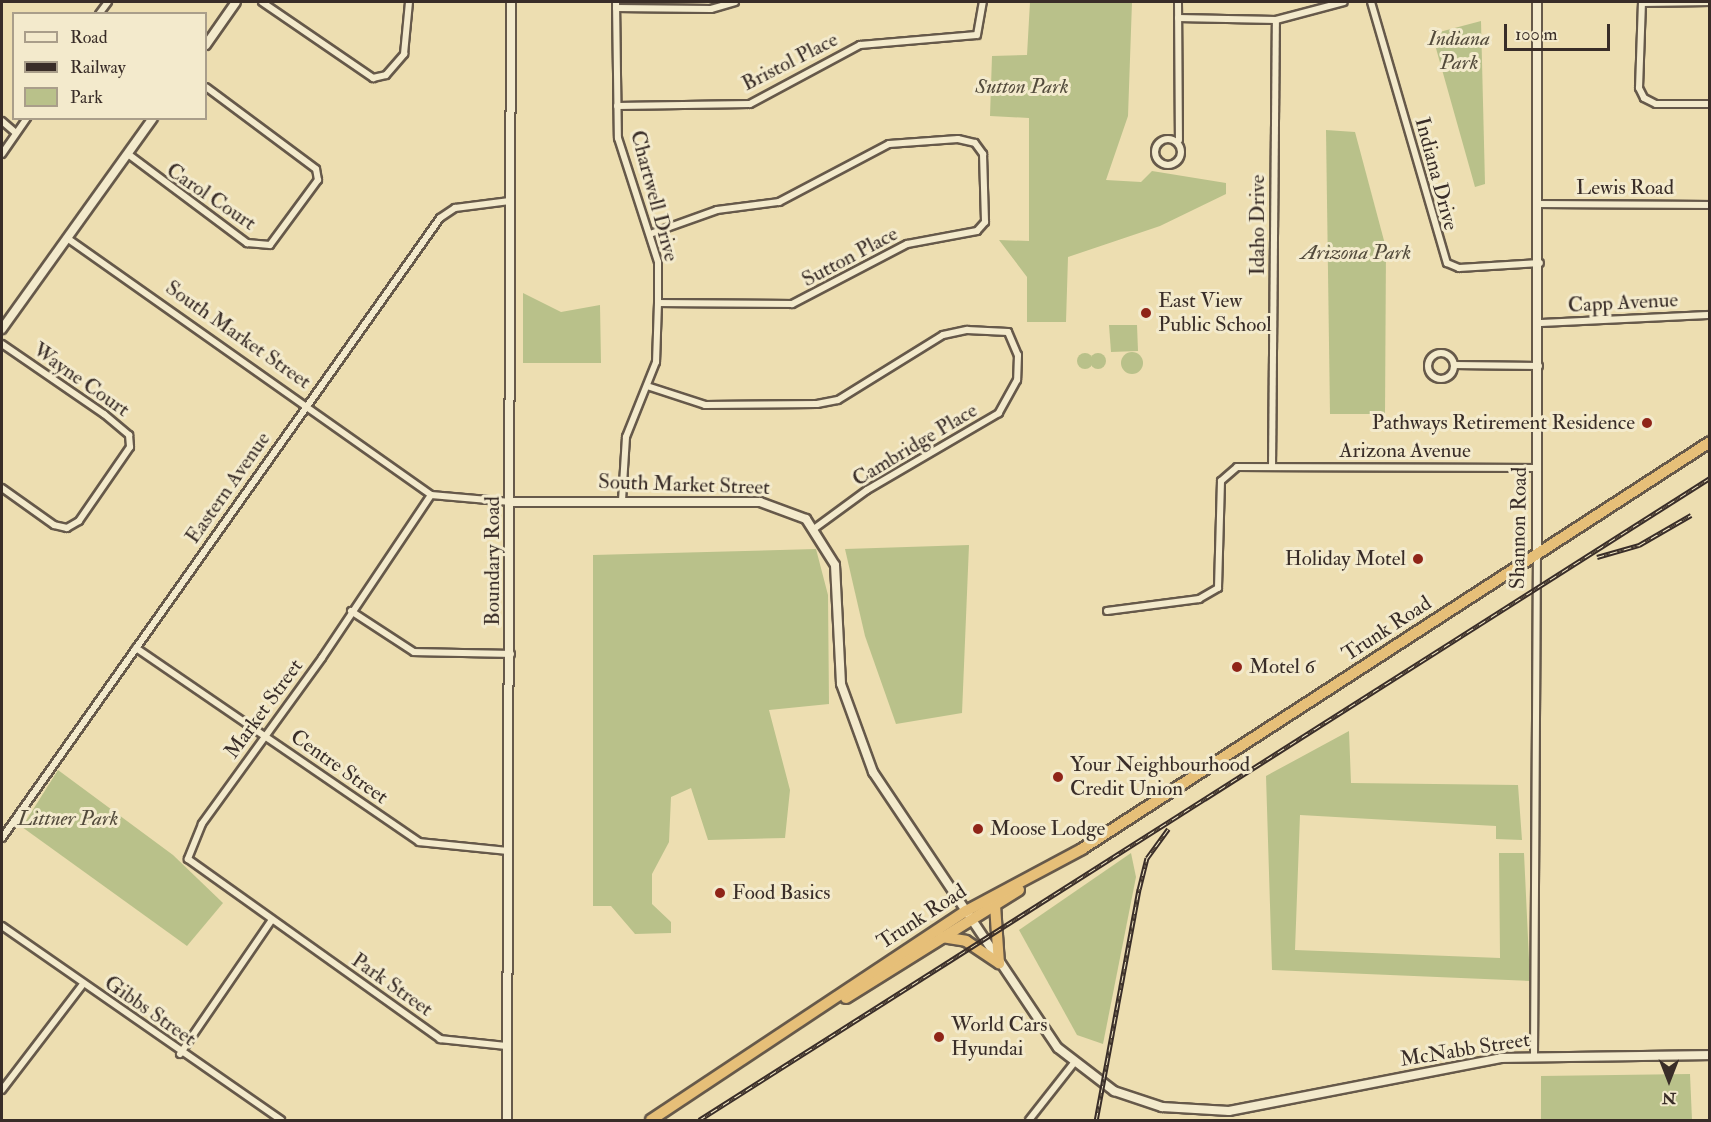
<!DOCTYPE html>
<html>
<head>
<meta charset="utf-8">
<style>
  body { margin:0 }
  #map { position:relative; width:1711px; height:1122px; overflow:hidden; background:#eddeb1; font-family:"IM FELL Double Pica",serif }
  div>[style] { position:absolute }
  .green>* { inset:0; background:#b9c18a }
  .round { border-radius:50% }
  .roads { filter:drop-shadow(2px 0 #66594a) drop-shadow(-2px 0 #66594a) drop-shadow(0 2px #66594a) drop-shadow(0 -2px #66594a) }
  .minor>* { height:6px; margin:-3px; padding:0 3px; transform-origin:3px; border-radius:3px; background:#f3eacc }
  .minor>.ring { margin:-3px; padding:0; box-sizing:content-box; background:none; border:6px solid #f3eacc; border-radius:50% }
  .tertiary>* { height:8px; margin:-4px; padding:0 4px; transform-origin:4px; border-radius:4px; background:#f3eacc }
  .secondary>* { height:8px; margin:-4px; padding:0 4px; transform-origin:4px; border-radius:4px; background:#f3eacc }
  .trunk>* { height:10px; margin:-5px; padding:0 5px; transform-origin:5px; border-radius:5px; background:#e6bf78 }
  .rail>* { height:4.5px; margin-top:-2.25px; transform-origin:0; background:repeating-linear-gradient(90deg,#f3eacc 0 7px,#392d28 0 14px); box-sizing:border-box; border-block:2px solid #392d28 }
  .dots>* { width:16px; height:16px; translate:-50% -50%; box-sizing:border-box; border:3px solid #f3eacc; border-radius:50% }
  span { translate:-50% -50%; white-space:nowrap; text-align:center; line-height:1.15; -webkit-text-stroke:6px #f3eacc; paint-order:stroke }
  .park-label { font-size:21px; color:#534b3c; font-style:italic }
  .street-label { font-size:21px; color:#392d28 }
  .poi-label { font-size:21px; color:#392d28 }
  .left { translate:0 -50%; text-align:left }
  .right { translate:-100% -50%; text-align:right }
  .frame { position:absolute; inset:0; border:3px solid #392d28; pointer-events:none }
  .legend { position:absolute; left:12px; top:12px; width:195px; height:108px; box-sizing:border-box; background:#f3eacc; border:2px solid #a99e8a; margin:0; padding:8px 10px; list-style:none; font-size:18px; color:#392d28 }
  .legend li { display:flex; align-items:center; gap:12px; height:30px }
  .legend b { width:30px; border:2px solid #a99e8a }
  .north { position:absolute; left:1639px; top:1050px; width:60px; height:60px; -webkit-text-stroke:4px #f3eacc; paint-order:stroke; rotate:180deg; font-size:16px; font-weight:700; line-height:24px; text-align:center; color:#392d28 }
  .north::after { content:''; display:block; margin:auto; width:21px; height:27px; background:#392d28; clip-path:polygon(50% 0,100% 100%,50% 72%,0 100%) }
  .scale { position:absolute; left:1504px; top:24px; width:106px; height:27px; box-sizing:border-box; border:3px solid #392d28; border-top:0; padding-left:8px; font-size:18px; line-height:21px; white-space:nowrap; color:#392d28; -webkit-text-stroke:4px #f3eacc; paint-order:stroke }
</style>
</head>
<body>
<div id="map">
  <div class="green">
    <div style="clip-path:polygon(1030px 2px,1132px 2px,1128px 116px,1106px 180px,1141px 182px,1152px 171px,1226px 183px,1226px 194px,1160px 226px,1068px 257px,1066px 322px,1027px 322px,1027px 277px,999px 240px,1029px 241px,1029px 118px,990px 116px,992px 56px,1027px 55px)"></div>
    <div style="clip-path:polygon(1481px 21px,1485px 184px,1475px 187px,1432px 34px)"></div>
    <div style="clip-path:polygon(1326px 130px,1355px 132px,1386px 248px,1385px 414px,1330px 414px)"></div>
    <div style="clip-path:polygon(523px 293px,561px 312px,600px 305px,601px 363px,523px 363px)"></div>
    <div style="clip-path:polygon(1109px 325px,1137px 325px,1138px 351px,1111px 352px)"></div>
    <div class="round" style="left:1121px;top:352px;width:22px;height:22px"></div>
    <div class="round" style="left:1077px;top:353px;width:16px;height:16px"></div>
    <div class="round" style="left:1090px;top:353px;width:16px;height:16px"></div>
    <div style="clip-path:polygon(969px 545px,962px 713px,896px 724px,865px 636px,845px 549px)"></div>
    <div style="clip-path:polygon(816px 549px,828px 595px,829px 704px,769px 710px,790px 790px,785px 838px,708px 840px,691px 788px,671px 797px,669px 842px,652px 874px,652px 904px,671px 922px,671px 933px,635px 934px,611px 906px,593px 906px,593px 555px)"></div>
    <div style="clip-path:polygon(1349px 731px,1351px 783px,1518px 785px,1522px 840px,1496px 839px,1496px 826px,1300px 815px,1295px 950px,1500px 958px,1499px 853px,1524px 853px,1530px 981px,1272px 970px,1266px 776px)"></div>
    <div style="clip-path:polygon(58px 770px,173px 855px,223px 903px,187px 946px,22px 827px)"></div>
    <div style="clip-path:polygon(1131px 853px,1136px 877px,1103px 1044px,1077px 1035px,1019px 930px)"></div>
    <div style="clip-path:polygon(1690px 1074px,1692px 1120px,1541px 1120px,1541px 1076px)"></div>
  </div>
  <div class="roads">
    <div class="minor">
      <div style="left:262px;top:2px;width:135px;rotate:34.4deg"></div>
      <div style="left:373px;top:78px;width:13px;rotate:-13deg"></div>
      <div style="left:386px;top:75px;width:28px;rotate:-49deg"></div>
      <div style="left:404px;top:54px;width:52px;rotate:-84.5deg"></div>
      <div style="left:616px;top:2px;width:136px;rotate:89.2deg"></div>
      <div style="left:618px;top:138px;width:130px;rotate:72.1deg"></div>
      <div style="left:658px;top:262px;width:41px;rotate:90deg"></div>
      <div style="left:658px;top:303px;width:59px;rotate:91.9deg"></div>
      <div style="left:656px;top:362px;width:81px;rotate:111.8deg"></div>
      <div style="left:626px;top:437px;width:63px;rotate:93.6deg"></div>
      <div style="left:1178px;top:2px;width:138px;rotate:89.6deg"></div>
      <div style="left:1371px;top:2px;width:272px;rotate:73.8deg"></div>
      <div style="left:1447px;top:263px;width:13px;rotate:23deg"></div>
      <div style="left:1459px;top:268px;width:81px;rotate:-3.5deg"></div>
      <div style="left:1642px;top:2px;width:86px;rotate:92deg"></div>
      <div style="left:1639px;top:88px;width:11px;rotate:63deg"></div>
      <div style="left:1644px;top:98px;width:13px;rotate:27deg"></div>
      <div style="left:1656px;top:104px;width:54px"></div>
      <div style="left:1642px;top:3px;width:68px;rotate:-0.8deg"></div>
      <div style="left:616px;top:8px;width:95px;rotate:0.6deg"></div>
      <div style="left:711px;top:9px;width:25px;rotate:-16deg"></div>
      <div style="left:99px;top:14px;width:15px;rotate:-53deg"></div>
      <div style="left:1178px;top:18px;width:98px;rotate:1.2deg"></div>
      <div style="left:1276px;top:20px;width:70px;rotate:-14.8deg"></div>
      <div style="left:617px;top:106px;width:133px;rotate:-0.9deg"></div>
      <div style="left:750px;top:104px;width:125px;rotate:-28.2deg"></div>
      <div style="left:860px;top:45px;width:117px;rotate:-4.9deg"></div>
      <div style="left:977px;top:35px;width:34px;rotate:-80deg"></div>
      <div style="left:2px;top:121px;width:18px;rotate:41deg"></div>
      <div class="ring" style="left:1155px;top:139px;width:20px;height:20px"></div>
      <div style="left:2px;top:154px;width:44px;rotate:-55.2deg"></div>
      <div style="left:128px;top:154px;width:149px;rotate:36.8deg"></div>
      <div style="left:247px;top:243px;width:23px;rotate:5deg"></div>
      <div style="left:270px;top:245px;width:81px;rotate:-53.6deg"></div>
      <div style="left:318px;top:180px;width:11px;rotate:-100deg"></div>
      <div style="left:316px;top:169px;width:137px;rotate:-143.3deg"></div>
      <div style="left:1540px;top:204px;width:170px;rotate:0.3deg"></div>
      <div style="left:650px;top:234px;width:71px;rotate:-19.7deg"></div>
      <div style="left:717px;top:210px;width:63px;rotate:-7.4deg"></div>
      <div style="left:779px;top:202px;width:124px;rotate:-27.8deg"></div>
      <div style="left:889px;top:144px;width:69px;rotate:-4.1deg"></div>
      <div style="left:958px;top:139px;width:17px;rotate:13deg"></div>
      <div style="left:975px;top:143px;width:14px;rotate:54deg"></div>
      <div style="left:983px;top:154px;width:68px;rotate:88.3deg"></div>
      <div style="left:985px;top:222px;width:12px;rotate:132deg"></div>
      <div style="left:977px;top:231px;width:71px;rotate:169.5deg"></div>
      <div style="left:907px;top:244px;width:130px;rotate:152.4deg"></div>
      <div style="left:792px;top:304px;width:134px;rotate:-179.6deg"></div>
      <div style="left:67px;top:238px;width:446px;rotate:35.2deg"></div>
      <div style="left:431px;top:495px;width:80px;rotate:5deg"></div>
      <div style="left:1539px;top:323px;width:171px;rotate:-2.7deg"></div>
      <div style="left:2px;top:344px;width:124px;rotate:34.5deg"></div>
      <div style="left:104px;top:414px;width:33px;rotate:40deg"></div>
      <div style="left:129px;top:435px;width:12px;rotate:85deg"></div>
      <div style="left:130px;top:447px;width:90px;rotate:124.6deg"></div>
      <div style="left:79px;top:521px;width:14px;rotate:150deg"></div>
      <div style="left:67px;top:528px;width:13px;rotate:-167deg"></div>
      <div style="left:54px;top:525px;width:64px;rotate:-144.6deg"></div>
      <div class="ring" style="left:1428px;top:353px;width:20px;height:20px"></div>
      <div style="left:1454px;top:365px;width:85px;rotate:0.7deg"></div>
      <div style="left:647px;top:386px;width:61px;rotate:18.1deg"></div>
      <div style="left:705px;top:405px;width:112px;rotate:-0.5deg"></div>
      <div style="left:817px;top:404px;width:21px;rotate:-11deg"></div>
      <div style="left:838px;top:400px;width:123px;rotate:-31.8deg"></div>
      <div style="left:943px;top:335px;width:25px;rotate:-12deg"></div>
      <div style="left:967px;top:330px;width:41px;rotate:2.8deg"></div>
      <div style="left:1008px;top:332px;width:25px;rotate:67deg"></div>
      <div style="left:1018px;top:355px;width:25px;rotate:92deg"></div>
      <div style="left:1017px;top:380px;width:38px;rotate:119deg"></div>
      <div style="left:999px;top:413px;width:153px;rotate:149.7deg"></div>
      <div style="left:867px;top:490px;width:64px;rotate:143.8deg"></div>
      <div style="left:1272px;top:467px;width:447px;rotate:-89.5deg"></div>
      <div style="left:431px;top:495px;width:196px;rotate:123.8deg"></div>
      <div style="left:322px;top:658px;width:205px;rotate:125.9deg"></div>
      <div style="left:202px;top:824px;width:38px;rotate:112deg"></div>
      <div style="left:188px;top:859px;width:310px;rotate:35.5deg"></div>
      <div style="left:440px;top:1039px;width:66px;rotate:6.1deg"></div>
      <div style="left:351px;top:611px;width:75px;rotate:33.1deg"></div>
      <div style="left:414px;top:652px;width:97px;rotate:1.2deg"></div>
      <div style="left:1107px;top:611px;width:93px;rotate:-7.4deg"></div>
      <div style="left:1199px;top:599px;width:22px;rotate:-30deg"></div>
      <div style="left:1218px;top:588px;width:107px;rotate:-88.4deg"></div>
      <div style="left:1221px;top:481px;width:21px;rotate:-41deg"></div>
      <div style="left:1237px;top:467px;width:301px;rotate:0.2deg"></div>
      <div style="left:136px;top:648px;width:343px;rotate:34.4deg"></div>
      <div style="left:419px;top:842px;width:89px;rotate:5.8deg"></div>
      <div style="left:2px;top:838px;width:759px;rotate:-54.76deg"></div>
      <div style="left:440px;top:218px;width:18px;rotate:-34deg"></div>
      <div style="left:455px;top:208px;width:55px;rotate:-7.3deg"></div>
      <div style="left:2px;top:926px;width:340px;rotate:34.8deg"></div>
      <div style="left:180px;top:1054px;width:161px;rotate:-55.6deg"></div>
      <div style="left:1534px;top:1056px;width:503px;rotate:-89.66deg"></div>
      <div style="left:2px;top:1090px;width:133px;rotate:-52.6deg"></div>
      <div style="left:1029px;top:1120px;width:71px;rotate:-51.8deg"></div>
    </div>
    <div class="tertiary">
      <div style="left:1537px;top:2px;width:549px;rotate:90deg"></div>
      <div style="left:206px;top:45px;width:52px;rotate:-55.1deg"></div>
      <div style="left:2px;top:329px;width:259px;rotate:-54.4deg"></div>
    </div>
    <div class="secondary">
      <div style="left:511px;top:502px;width:249px"></div>
      <div style="left:760px;top:502px;width:49px;rotate:20.3deg"></div>
      <div style="left:806px;top:519px;width:54px;rotate:57.8deg"></div>
      <div style="left:835px;top:565px;width:119px;rotate:87.1deg"></div>
      <div style="left:841px;top:684px;width:94px;rotate:70deg"></div>
      <div style="left:873px;top:772px;width:332px;rotate:56.2deg"></div>
      <div style="left:1058px;top:1048px;width:71px;rotate:37.5deg"></div>
      <div style="left:1114px;top:1091px;width:51px;rotate:18.4deg"></div>
      <div style="left:1162px;top:1107px;width:67px;rotate:3.4deg"></div>
      <div style="left:1229px;top:1111px;width:277px;rotate:-11deg"></div>
      <div style="left:1501px;top:1058px;width:209px;rotate:-0.8deg"></div>
      <div style="left:507px;top:1120px;width:1118px;rotate:-89.8deg"></div>
    </div>
    <div class="trunk">
      <div style="left:995px;top:905px;width:58px;rotate:86.1deg"></div>
      <div style="left:942px;top:937px;width:24px;rotate:9deg"></div>
      <div style="left:966px;top:941px;width:40px;rotate:34deg"></div>
      <div style="left:846px;top:998px;width:204px;rotate:-32deg"></div>
      <div style="left:651px;top:1120px;width:378px;rotate:-33.6deg"></div>
      <div style="left:966px;top:911px;width:132px;rotate:-28.1deg"></div>
      <div style="left:1082px;top:849px;width:748px;rotate:-32.95deg"></div>
    </div>
  </div>
  <div class="rail">
    <div style="left:1597px;top:557px;width:44px;rotate:-15.9deg"></div>
    <div style="left:1639px;top:545px;width:60px;rotate:-30deg"></div>
    <div style="left:699px;top:1120px;width:1198px;rotate:-32.42deg"></div>
    <div style="left:1096px;top:1120px;width:235px;rotate:-79.5deg"></div>
    <div style="left:1139px;top:889px;width:32px;rotate:-76deg"></div>
    <div style="left:1147px;top:858px;width:36px;rotate:-54deg"></div>
  </div>
  <div class="dots">
    <div style="left:1146px;top:313px;background:#8f2418"></div>
    <div style="left:1647px;top:423px;background:#8f2418"></div>
    <div style="left:1418px;top:559px;background:#8f2418"></div>
    <div style="left:1237px;top:667px;background:#8f2418"></div>
    <div style="left:1058px;top:777px;background:#8f2418"></div>
    <div style="left:978px;top:829px;background:#8f2418"></div>
    <div style="left:720px;top:893px;background:#8f2418"></div>
    <div style="left:939px;top:1037px;background:#8f2418"></div>
  </div>
  <div class="park-label">
    <span style="left:1459px;top:51px">Indiana<br>Park</span>
    <span style="left:1022px;top:87px">Sutton Park</span>
    <span style="left:1356px;top:253px">Arizona Park</span>
    <span style="left:68px;top:819px">Littner Park</span>
  </div>
  <div class="street-label">
    <span style="left:790px;top:62px;rotate:-27deg">Bristol Place</span>
    <span style="left:1436px;top:174px;rotate:75deg">Indiana Drive</span>
    <span style="left:1625px;top:188px">Lewis Road</span>
    <span style="left:654px;top:196px;rotate:75deg">Chartwell Drive</span>
    <span style="left:211px;top:197px;rotate:34deg">Carol Court</span>
    <span style="left:1258px;top:225px;rotate:-90deg">Idaho Drive</span>
    <span style="left:850px;top:257px;rotate:-28deg">Sutton Place</span>
    <span style="left:1623px;top:303px;rotate:-3deg">Capp Avenue</span>
    <span style="left:238px;top:335px;rotate:35deg">South Market Street</span>
    <span style="left:81px;top:380px;rotate:35deg">Wayne Court</span>
    <span style="left:915px;top:445px;rotate:-31deg">Cambridge Place</span>
    <span style="left:1405px;top:451px">Arizona Avenue</span>
    <span style="left:684px;top:485px;rotate:2deg">South Market Street</span>
    <span style="left:228px;top:488px;rotate:-55deg">Eastern Avenue</span>
    <span style="left:1519px;top:528px;rotate:-89deg">Shannon Road</span>
    <span style="left:493px;top:561px;rotate:-90deg">Boundary Road</span>
    <span style="left:1387px;top:629px;rotate:-33deg">Trunk Road</span>
    <span style="left:264px;top:709px;rotate:-54deg">Market Street</span>
    <span style="left:339px;top:767px;rotate:35deg">Centre Street</span>
    <span style="left:922px;top:917px;rotate:-33deg">Trunk Road</span>
    <span style="left:392px;top:985px;rotate:35deg">Park Street</span>
    <span style="left:150px;top:1011px;rotate:35deg">Gibbs Street</span>
    <span style="left:1465px;top:1050px;rotate:-9deg">McNabb Street</span>
  </div>
  <div class="poi-label">
    <span class="left" style="left:1158px;top:313px">East View<br>Public School</span>
    <span class="right" style="left:1635px;top:423px">Pathways Retirement Residence</span>
    <span class="right" style="left:1406px;top:559px">Holiday Motel</span>
    <span class="left" style="left:1249px;top:667px">Motel 6</span>
    <span class="left" style="left:1070px;top:777px">Your Neighbourhood<br>Credit Union</span>
    <span class="left" style="left:990px;top:829px">Moose Lodge</span>
    <span class="left" style="left:732px;top:893px">Food Basics</span>
    <span class="left" style="left:951px;top:1037px">World Cars<br>Hyundai</span>
  </div>
  <div class="frame"></div>
  <ul class="legend">
  <li><b style="height:8px;background:#f3eacc"></b>Road</li>
  <li><b style="height:8px;background:#392d28"></b>Railway</li>
  <li><b style="height:16px;background:#b9c18a"></b>Park</li>
  </ul>
  <div class="north">N</div>
  <div class="scale">100 m</div>
</div>
</body>
</html>
